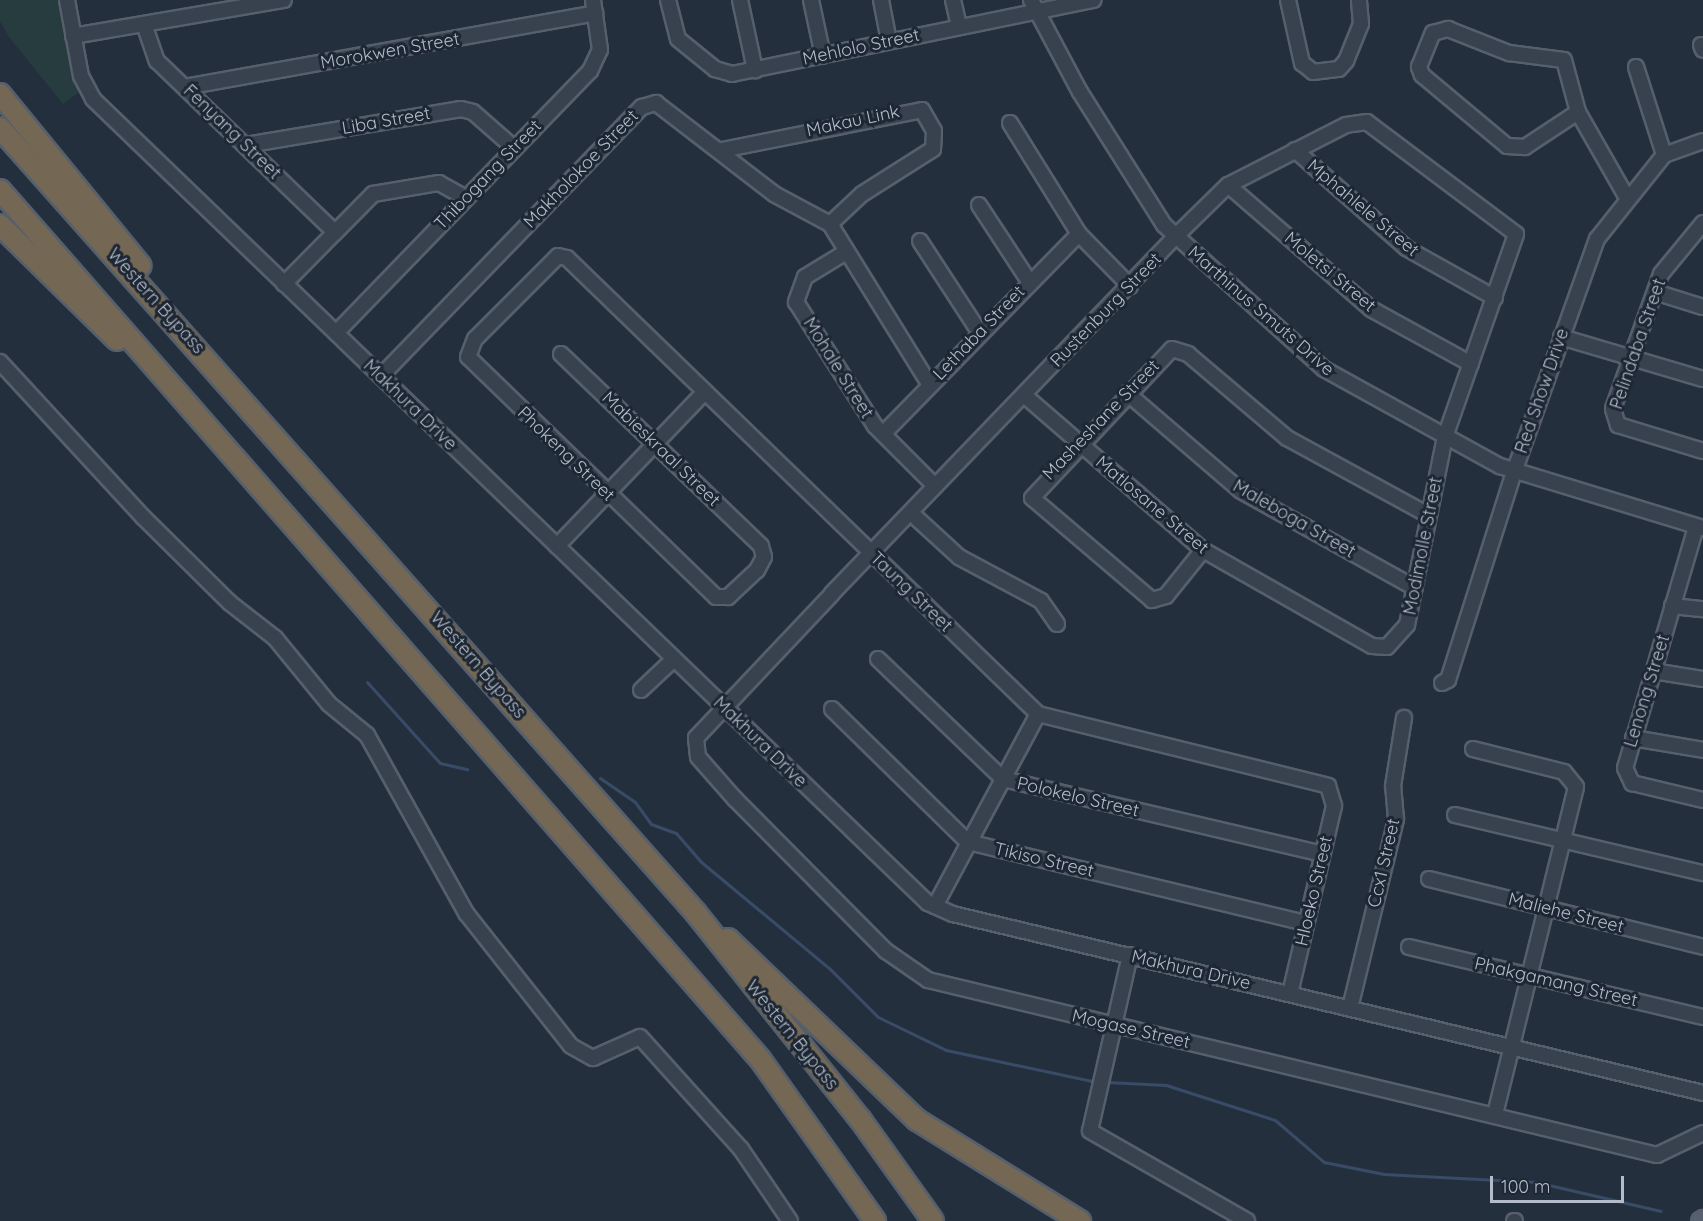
<!DOCTYPE html>
<html>
<head>
<meta charset="utf-8">
<style>
  body { margin:0 }
  #map { position:relative; width:1703px; height:1221px; overflow:hidden; background:#242f3e; font-family:Quicksand,sans-serif }
  div>[style] { position:absolute }
  .green>* { inset:0; background:#263c3f }
  .stream>* { height:3px; margin:-1.5px; padding:0 1.5px; transform-origin:1.5px; border-radius:1.5px; background:#394c67 }
  .roads { filter:drop-shadow(2px 0 #565f6c) drop-shadow(-2px 0 #565f6c) drop-shadow(0 2px #565f6c) drop-shadow(0 -2px #565f6c) }
  .minor>* { height:14px; margin:-7px; padding:0 7px; transform-origin:7px; border-radius:7px; background:#38414e }
  .major>* { height:16px; margin:-8px; padding:0 8px; transform-origin:8px; border-radius:8px; background:#56606e }
  .highway>* { height:20px; margin:-10px; padding:0 10px; transform-origin:10px; border-radius:10px; background:#746855 }
  span { translate:-50% -50%; white-space:nowrap; text-align:center; line-height:1.15; -webkit-text-stroke:6px #1d2633; paint-order:stroke }
  .street-label { font-size:18px; color:#b4bcc9 }
  .scale { position:absolute; left:1490px; top:1176px; width:134px; height:27px; box-sizing:border-box; border:3px solid #b4bcc9; border-top:0; padding-left:8px; font-size:18px; line-height:21px; white-space:nowrap; color:#b4bcc9; -webkit-text-stroke:4px #1d2633; paint-order:stroke }
</style>
</head>
<body>
<div id="map">
  <div class="green">
    <div style="clip-path:polygon(0 0,62px 0,79px 92px,63px 104px,9px 37px,0 21px)"></div>
  </div>
  <div class="stream">
    <div style="left:367px;top:682px;width:109px;rotate:48deg"></div>
    <div style="left:440px;top:763px;width:28px;rotate:13deg"></div>
    <div style="left:600px;top:778px;width:42px;rotate:34.4deg"></div>
    <div style="left:635px;top:802px;width:27px;rotate:54deg"></div>
    <div style="left:651px;top:824px;width:27px;rotate:20deg"></div>
    <div style="left:676px;top:833px;width:37px;rotate:49deg"></div>
    <div style="left:700px;top:861px;width:168px;rotate:39.7deg"></div>
    <div style="left:829px;top:968px;width:69px;rotate:45deg"></div>
    <div style="left:878px;top:1017px;width:76px;rotate:25.9deg"></div>
    <div style="left:946px;top:1050px;width:154px;rotate:12deg"></div>
    <div style="left:1107px;top:1082px;width:59px;rotate:2.9deg"></div>
    <div style="left:1166px;top:1085px;width:114px;rotate:17.8deg"></div>
    <div style="left:1275px;top:1120px;width:65px;rotate:40.6deg"></div>
    <div style="left:1324px;top:1162px;width:61px;rotate:11.3deg"></div>
    <div style="left:1384px;top:1174px;width:152px;rotate:3deg"></div>
    <div style="left:1536px;top:1182px;width:128px;rotate:13.1deg"></div>
  </div>
  <div class="roads">
    <div class="minor">
      <div style="left:67px;top:0;width:77px;rotate:79.6deg"></div>
      <div style="left:81px;top:76px;width:26px;rotate:62deg"></div>
      <div style="left:93px;top:99px;width:1159px;rotate:43.92deg"></div>
      <div style="left:928px;top:903px;width:27px;rotate:24deg"></div>
      <div style="left:953px;top:914px;width:771px;rotate:13.42deg"></div>
      <div style="left:668px;top:0;width:40px;rotate:75.6deg"></div>
      <div style="left:678px;top:39px;width:48px;rotate:39deg"></div>
      <div style="left:715px;top:69px;width:18px;rotate:16deg"></div>
      <div style="left:732px;top:74px;width:369px;rotate:-11.6deg"></div>
      <div style="left:740px;top:0;width:72px;rotate:77.9deg"></div>
      <div style="left:811px;top:0;width:57px;rotate:77.9deg"></div>
      <div style="left:881px;top:0;width:42px;rotate:79deg"></div>
      <div style="left:953px;top:0;width:27px;rotate:77deg"></div>
      <div style="left:1031px;top:0;width:104px;rotate:62deg"></div>
      <div style="left:1080px;top:92px;width:157px;rotate:57.7deg"></div>
      <div style="left:1164px;top:225px;width:215px;rotate:42deg"></div>
      <div style="left:1324px;top:369px;width:201px;rotate:28.9deg"></div>
      <div style="left:1500px;top:466px;width:212px;rotate:17deg"></div>
      <div style="left:1288px;top:0;width:65px;rotate:77.5deg"></div>
      <div style="left:1302px;top:63px;width:14px;rotate:39deg"></div>
      <div style="left:1313px;top:72px;width:26px;rotate:-7deg"></div>
      <div style="left:1339px;top:69px;width:11px;rotate:-49deg"></div>
      <div style="left:1346px;top:61px;width:40px;rotate:-68deg"></div>
      <div style="left:1361px;top:24px;width:24px;rotate:-95deg"></div>
      <div style="left:144px;top:24px;width:39px;rotate:71deg"></div>
      <div style="left:157px;top:61px;width:247px;rotate:43.9deg"></div>
      <div style="left:73px;top:36px;width:214px;rotate:-9.7deg"></div>
      <div style="left:1701px;top:45px;width:5px;rotate:68deg"></div>
      <div style="left:1636px;top:67px;width:92px;rotate:72.3deg"></div>
      <div style="left:185px;top:87px;width:417px;rotate:-10.2deg"></div>
      <div style="left:1578px;top:112px;width:64px;rotate:146.6deg"></div>
      <div style="left:1525px;top:147px;width:18px;rotate:-177deg"></div>
      <div style="left:1507px;top:146px;width:111px;rotate:-140.1deg"></div>
      <div style="left:1422px;top:75px;width:9px;rotate:-111deg"></div>
      <div style="left:1419px;top:67px;width:37px;rotate:-68deg"></div>
      <div style="left:1433px;top:33px;width:16px;rotate:-15deg"></div>
      <div style="left:1448px;top:29px;width:66px;rotate:21.5deg"></div>
      <div style="left:1509px;top:53px;width:55px;rotate:7.3deg"></div>
      <div style="left:1564px;top:60px;width:54px;rotate:74.9deg"></div>
      <div style="left:1578px;top:112px;width:99px;rotate:60.3deg"></div>
      <div style="left:1010px;top:123px;width:131px;rotate:58.1deg"></div>
      <div style="left:1079px;top:234px;width:73px;rotate:45.6deg"></div>
      <div style="left:246px;top:145px;width:218px;rotate:-9.5deg"></div>
      <div style="left:461px;top:109px;width:12px;rotate:14deg"></div>
      <div style="left:473px;top:112px;width:55px;rotate:41.3deg"></div>
      <div style="left:722px;top:150px;width:204px;rotate:-11.3deg"></div>
      <div style="left:922px;top:110px;width:24px;rotate:60deg"></div>
      <div style="left:934px;top:131px;width:18px;rotate:93deg"></div>
      <div style="left:933px;top:149px;width:84px;rotate:147.6deg"></div>
      <div style="left:862px;top:194px;width:44px;rotate:136.8deg"></div>
      <div style="left:1295px;top:150px;width:148px;rotate:41.4deg"></div>
      <div style="left:1406px;top:248px;width:102px;rotate:29.3deg"></div>
      <div style="left:1228px;top:185px;width:189px;rotate:40.9deg"></div>
      <div style="left:1371px;top:309px;width:114px;rotate:28.8deg"></div>
      <div style="left:979px;top:205px;width:91px;rotate:56.7deg"></div>
      <div style="left:1703px;top:223px;width:66px;rotate:129.5deg"></div>
      <div style="left:1661px;top:274px;width:143px;rotate:109.6deg"></div>
      <div style="left:1613px;top:409px;width:17px;rotate:73deg"></div>
      <div style="left:1618px;top:425px;width:89px;rotate:17deg"></div>
      <div style="left:920px;top:241px;width:110px;rotate:56.9deg"></div>
      <div style="left:846px;top:252px;width:48px;rotate:148.6deg"></div>
      <div style="left:805px;top:277px;width:27px;rotate:110deg"></div>
      <div style="left:796px;top:302px;width:147px;rotate:57.5deg"></div>
      <div style="left:875px;top:426px;width:85px;rotate:45deg"></div>
      <div style="left:284px;top:284px;width:127px;rotate:-45.3deg"></div>
      <div style="left:373px;top:194px;width:67px;rotate:-9.5deg"></div>
      <div style="left:439px;top:183px;width:31px;rotate:29deg"></div>
      <div style="left:1655px;top:292px;width:50px;rotate:17.4deg"></div>
      <div style="left:336px;top:333px;width:365px;rotate:-45.9deg"></div>
      <div style="left:590px;top:71px;width:23px;rotate:-65deg"></div>
      <div style="left:600px;top:50px;width:50px;rotate:-98deg"></div>
      <div style="left:1561px;top:337px;width:148px;rotate:16.5deg"></div>
      <div style="left:561px;top:354px;width:277px;rotate:43.8deg"></div>
      <div style="left:761px;top:546px;width:11px;rotate:75deg"></div>
      <div style="left:764px;top:557px;width:15px;rotate:118deg"></div>
      <div style="left:757px;top:570px;width:40px;rotate:137deg"></div>
      <div style="left:728px;top:597px;width:12px;rotate:180deg"></div>
      <div style="left:716px;top:597px;width:345px;rotate:-135.9deg"></div>
      <div style="left:468px;top:357px;width:19px;rotate:-69deg"></div>
      <div style="left:475px;top:339px;width:117px;rotate:-45deg"></div>
      <div style="left:558px;top:256px;width:9px;rotate:13deg"></div>
      <div style="left:567px;top:258px;width:656px;rotate:44.07deg"></div>
      <div style="left:1038px;top:714px;width:299px;rotate:13.9deg"></div>
      <div style="left:1328px;top:786px;width:21px;rotate:73deg"></div>
      <div style="left:1334px;top:806px;width:192px;rotate:103.2deg"></div>
      <div style="left:0;top:362px;width:211px;rotate:47.3deg"></div>
      <div style="left:143px;top:517px;width:122px;rotate:44.7deg"></div>
      <div style="left:230px;top:603px;width:57px;rotate:37.9deg"></div>
      <div style="left:275px;top:638px;width:85px;rotate:50.7deg"></div>
      <div style="left:329px;top:704px;width:49px;rotate:39.2deg"></div>
      <div style="left:367px;top:735px;width:204px;rotate:60.9deg"></div>
      <div style="left:466px;top:913px;width:169px;rotate:51.7deg"></div>
      <div style="left:571px;top:1046px;width:25px;rotate:29deg"></div>
      <div style="left:593px;top:1058px;width:51px;rotate:-24.1deg"></div>
      <div style="left:640px;top:1037px;width:151px;rotate:48deg"></div>
      <div style="left:741px;top:1149px;width:87px;rotate:55.8deg"></div>
      <div style="left:381px;top:376px;width:375px;rotate:-45.9deg"></div>
      <div style="left:642px;top:107px;width:15px;rotate:-16deg"></div>
      <div style="left:656px;top:103px;width:149px;rotate:37.6deg"></div>
      <div style="left:774px;top:194px;width:64px;rotate:28.2deg"></div>
      <div style="left:830px;top:224px;width:190px;rotate:58.2deg"></div>
      <div style="left:1127px;top:393px;width:150px;rotate:40.7deg"></div>
      <div style="left:1241px;top:491px;width:199px;rotate:29.1deg"></div>
      <div style="left:1024px;top:395px;width:237px;rotate:40.9deg"></div>
      <div style="left:1203px;top:550px;width:194px;rotate:29.6deg"></div>
      <div style="left:1372px;top:646px;width:15px;rotate:4deg"></div>
      <div style="left:1387px;top:647px;width:30px;rotate:-48deg"></div>
      <div style="left:1407px;top:625px;width:192px;rotate:-78.6deg"></div>
      <div style="left:1445px;top:437px;width:215px;rotate:-70.7deg"></div>
      <div style="left:1516px;top:234px;width:186px;rotate:-143.1deg"></div>
      <div style="left:1367px;top:122px;width:21px;rotate:172deg"></div>
      <div style="left:1346px;top:125px;width:132px;rotate:153deg"></div>
      <div style="left:1228px;top:185px;width:74px;rotate:135.5deg"></div>
      <div style="left:1175px;top:237px;width:495px;rotate:133.9deg"></div>
      <div style="left:832px;top:594px;width:198px;rotate:133.4deg"></div>
      <div style="left:696px;top:738px;width:19px;rotate:84deg"></div>
      <div style="left:698px;top:757px;width:56px;rotate:48.6deg"></div>
      <div style="left:735px;top:799px;width:214px;rotate:45.2deg"></div>
      <div style="left:886px;top:951px;width:51px;rotate:34.6deg"></div>
      <div style="left:928px;top:980px;width:750px;rotate:13.5deg"></div>
      <div style="left:1657px;top:1155px;width:51px;rotate:-25.6deg"></div>
      <div style="left:883px;top:434px;width:280px;rotate:-45.6deg"></div>
      <div style="left:911px;top:513px;width:65px;rotate:42.5deg"></div>
      <div style="left:959px;top:557px;width:93px;rotate:28.2deg"></div>
      <div style="left:1041px;top:601px;width:28px;rotate:55deg"></div>
      <div style="left:1696px;top:527px;width:251px;rotate:106.4deg"></div>
      <div style="left:1625px;top:768px;width:17px;rotate:65deg"></div>
      <div style="left:1632px;top:783px;width:73px;rotate:13.5deg"></div>
      <div style="left:557px;top:546px;width:211px;rotate:-46.2deg"></div>
      <div style="left:1203px;top:550px;width:59px;rotate:128.8deg"></div>
      <div style="left:1166px;top:596px;width:15px;rotate:164deg"></div>
      <div style="left:1152px;top:600px;width:157px;rotate:-139.6deg"></div>
      <div style="left:1032px;top:498px;width:204px;rotate:-46.8deg"></div>
      <div style="left:1172px;top:349px;width:17px;rotate:17deg"></div>
      <div style="left:1188px;top:354px;width:130px;rotate:40.3deg"></div>
      <div style="left:1287px;top:438px;width:161px;rotate:28.6deg"></div>
      <div style="left:1672px;top:606px;width:31px;rotate:6deg"></div>
      <div style="left:878px;top:659px;width:173px;rotate:43.8deg"></div>
      <div style="left:1003px;top:779px;width:328px;rotate:13.2deg"></div>
      <div style="left:1653px;top:671px;width:51px;rotate:9.1deg"></div>
      <div style="left:1442px;top:683px;width:7px;rotate:-27deg"></div>
      <div style="left:1448px;top:680px;width:218px;rotate:-72.4deg"></div>
      <div style="left:1514px;top:472px;width:247px;rotate:-70.4deg"></div>
      <div style="left:1597px;top:239px;width:107px;rotate:-51.4deg"></div>
      <div style="left:1664px;top:155px;width:41px;rotate:-19.7deg"></div>
      <div style="left:641px;top:690px;width:45px;rotate:-43.2deg"></div>
      <div style="left:832px;top:709px;width:190px;rotate:44.4deg"></div>
      <div style="left:968px;top:842px;width:348px;rotate:13.5deg"></div>
      <div style="left:1633px;top:738px;width:71px;rotate:9.7deg"></div>
      <div style="left:1473px;top:749px;width:94px;rotate:14.2deg"></div>
      <div style="left:1564px;top:772px;width:19px;rotate:51deg"></div>
      <div style="left:1576px;top:787px;width:338px;rotate:103.9deg"></div>
      <div style="left:1455px;top:815px;width:255px;rotate:13.2deg"></div>
      <div style="left:1429px;top:879px;width:282px;rotate:13.9deg"></div>
      <div style="left:935px;top:906px;width:218px;rotate:-61.8deg"></div>
      <div style="left:1409px;top:947px;width:302px;rotate:13.4deg"></div>
      <div style="left:1130px;top:955px;width:180px;rotate:102.8deg"></div>
      <div style="left:1090px;top:1131px;width:181px;rotate:29.8deg"></div>
      <div style="left:1350px;top:1008px;width:195px;rotate:-76.3deg"></div>
      <div style="left:1396px;top:819px;width:33px;rotate:-95deg"></div>
      <div style="left:1393px;top:786px;width:69px;rotate:-80.8deg"></div>
      <div style="left:1514px;top:1221px;width:1px"></div>
    </div>
    <div class="major">
      <div style="left:1700px;top:1221px;width:4px;rotate:-34deg"></div>
    </div>
    <div class="highway">
      <div style="left:0;top:94px;width:222px;rotate:50.7deg"></div>
      <div style="left:0;top:128px;width:1049px;rotate:48.44deg"></div>
      <div style="left:696px;top:913px;width:263px;rotate:51.5deg"></div>
      <div style="left:860px;top:1119px;width:125px;rotate:54.4deg"></div>
      <div style="left:0;top:190px;width:1154px;rotate:48.83deg"></div>
      <div style="left:760px;top:1059px;width:199px;rotate:54.6deg"></div>
      <div style="left:0;top:225px;width:164px;rotate:44.5deg"></div>
      <div style="left:728px;top:939px;width:262px;rotate:43.8deg"></div>
      <div style="left:917px;top:1120px;width:192px;rotate:31.8deg"></div>
    </div>
  </div>
  <div class="street-label">
    <span style="left:861px;top:47px;rotate:-12deg">Mehlolo Street</span>
    <span style="left:390px;top:51px;rotate:-10deg">Morokwen Street</span>
    <span style="left:386px;top:121px;rotate:-10deg">Liba Street</span>
    <span style="left:853px;top:121px;rotate:-12deg">Makau Link</span>
    <span style="left:232px;top:132px;rotate:44deg">Fenyang Street</span>
    <span style="left:581px;top:169px;rotate:-46deg">Makholokoe Street</span>
    <span style="left:488px;top:175px;rotate:-46deg">Thibogang Street</span>
    <span style="left:1363px;top:208px;rotate:40deg">Mphahlele Street</span>
    <span style="left:1330px;top:272px;rotate:40deg">Moletsi Street</span>
    <span style="left:156px;top:301px;rotate:48deg">Western Bypass</span>
    <span style="left:1106px;top:310px;rotate:-46deg">Rustenburg Street</span>
    <span style="left:1261px;top:311px;rotate:41deg">Marthinus Smuts Drive</span>
    <span style="left:979px;top:333px;rotate:-46deg">Lethaba Street</span>
    <span style="left:1638px;top:344px;rotate:-71deg">Pelindaba Street</span>
    <span style="left:838px;top:368px;rotate:58deg">Mohale Street</span>
    <span style="left:1542px;top:391px;rotate:-71deg">Red Show Drive</span>
    <span style="left:410px;top:405px;rotate:44deg">Makhura Drive</span>
    <span style="left:1101px;top:420px;rotate:-46deg">Masheshane Street</span>
    <span style="left:661px;top:449px;rotate:44deg">Mabieskraal Street</span>
    <span style="left:566px;top:454px;rotate:44deg">Phokeng Street</span>
    <span style="left:1152px;top:505px;rotate:40deg">Matlosane Street</span>
    <span style="left:1294px;top:519px;rotate:30deg">Maleboga Street</span>
    <span style="left:1423px;top:546px;rotate:-79deg">Modimolle Street</span>
    <span style="left:911px;top:592px;rotate:44deg">Taung Street</span>
    <span style="left:478px;top:665px;rotate:49deg">Western Bypass</span>
    <span style="left:1647px;top:691px;rotate:-73deg">Lenong Street</span>
    <span style="left:760px;top:742px;rotate:44deg">Makhura Drive</span>
    <span style="left:1078px;top:797px;rotate:13deg">Polokelo Street</span>
    <span style="left:1044px;top:860px;rotate:13deg">Tikiso Street</span>
    <span style="left:1384px;top:863px;rotate:-77deg">Ccx1 Street</span>
    <span style="left:1314px;top:891px;rotate:-77deg">Hloeko Street</span>
    <span style="left:1566px;top:913px;rotate:14deg">Maliehe Street</span>
    <span style="left:1191px;top:970px;rotate:13deg">Makhura Drive</span>
    <span style="left:1556px;top:982px;rotate:13deg">Phakgamang Street</span>
    <span style="left:1131px;top:1029px;rotate:13deg">Mogase Street</span>
    <span style="left:792px;top:1035px;rotate:51deg">Western Bypass</span>
  </div>
  <div class="scale">100 m</div>
</div>
</body>
</html>
